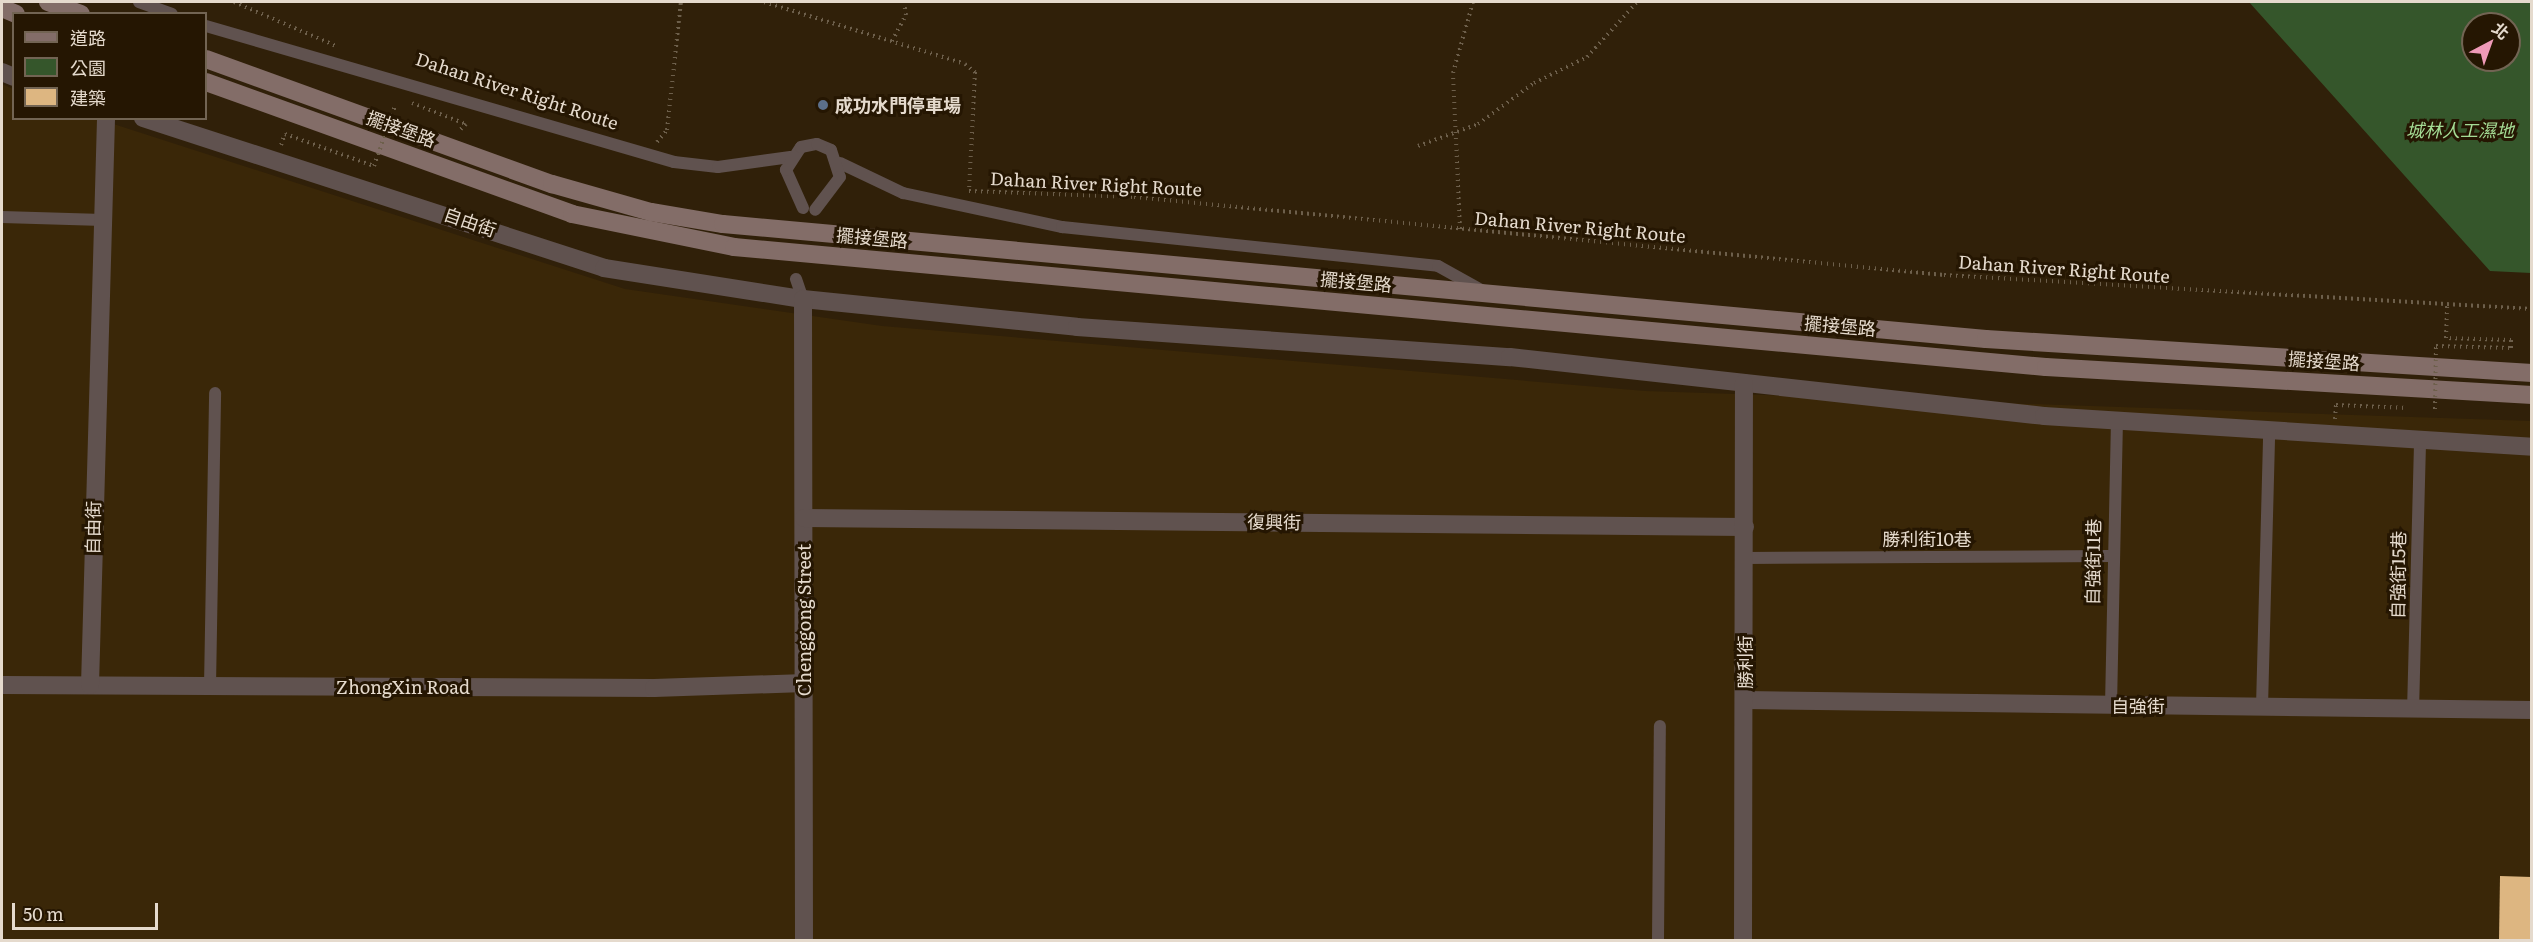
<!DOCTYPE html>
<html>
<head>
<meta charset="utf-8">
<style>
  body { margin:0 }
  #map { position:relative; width:2533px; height:942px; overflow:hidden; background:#302009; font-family:Literata,"Noto Sans TC",serif }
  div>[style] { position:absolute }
  .built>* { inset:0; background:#3a2708 }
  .green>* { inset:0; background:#35562b }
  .building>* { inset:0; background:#ddb681 }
  .path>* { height:4px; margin-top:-2px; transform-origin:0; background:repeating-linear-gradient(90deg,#6d5f4b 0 1.5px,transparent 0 6px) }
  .lane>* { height:12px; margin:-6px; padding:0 6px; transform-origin:6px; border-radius:6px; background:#60524f }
  .street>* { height:18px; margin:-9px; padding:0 9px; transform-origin:9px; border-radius:9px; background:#60524f }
  .secondary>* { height:18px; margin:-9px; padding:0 9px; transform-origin:9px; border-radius:9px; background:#836d68 }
  .path-bridge>* { height:4px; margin-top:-2px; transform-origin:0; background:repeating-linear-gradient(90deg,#6d5f4b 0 1.5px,transparent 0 6px) }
  .dots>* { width:16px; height:16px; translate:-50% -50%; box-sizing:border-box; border:3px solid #251602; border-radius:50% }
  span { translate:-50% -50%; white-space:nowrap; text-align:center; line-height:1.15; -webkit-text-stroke:6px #251602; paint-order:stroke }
  .street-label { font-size:18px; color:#e5dacd }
  .poi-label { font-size:18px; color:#e5dacd; font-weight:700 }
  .left { translate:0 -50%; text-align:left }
  .park-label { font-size:18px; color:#a4dc95; font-style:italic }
  .frame { position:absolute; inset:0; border:3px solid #e5dacd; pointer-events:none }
  .legend { position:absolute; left:12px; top:12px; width:195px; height:108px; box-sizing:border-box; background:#251602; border:2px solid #726453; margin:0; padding:8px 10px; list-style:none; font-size:18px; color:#e5dacd }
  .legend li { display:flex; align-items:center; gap:12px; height:30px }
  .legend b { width:30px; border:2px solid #726453 }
  .north { position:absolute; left:2461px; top:12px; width:60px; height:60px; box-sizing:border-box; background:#251602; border:2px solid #726453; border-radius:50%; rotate:41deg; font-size:16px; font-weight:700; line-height:24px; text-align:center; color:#e5dacd }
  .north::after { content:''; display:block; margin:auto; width:21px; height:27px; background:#ef9ab8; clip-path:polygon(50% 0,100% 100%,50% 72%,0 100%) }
  .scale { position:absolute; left:12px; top:903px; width:146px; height:27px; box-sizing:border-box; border:3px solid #e5dacd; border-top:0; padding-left:8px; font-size:18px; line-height:21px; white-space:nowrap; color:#e5dacd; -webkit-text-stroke:4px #251602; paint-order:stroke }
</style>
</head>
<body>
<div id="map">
  <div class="built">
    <div style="clip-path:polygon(2px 84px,13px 89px,14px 118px,98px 119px,625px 289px,882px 326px,1645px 391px,2531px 421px,2531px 940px,2px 940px)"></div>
  </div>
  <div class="green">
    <div style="clip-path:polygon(evenodd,2249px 2px,2531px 2px,2531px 273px,2490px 271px,2249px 2px,2473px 24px,2509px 24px,2509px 60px,2473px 60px,2473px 24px)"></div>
  </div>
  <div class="building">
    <div style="clip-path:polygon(2500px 876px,2532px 877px,2532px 940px,2499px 940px)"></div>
  </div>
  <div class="path">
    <div style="left:234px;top:2px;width:111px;rotate:23.3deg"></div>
    <div style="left:764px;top:2px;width:210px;rotate:17.1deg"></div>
    <div style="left:965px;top:64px;width:13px;rotate:39deg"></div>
    <div style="left:975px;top:72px;width:119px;rotate:92.9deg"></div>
    <div style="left:969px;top:191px;width:165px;rotate:2.1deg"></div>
    <div style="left:1134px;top:197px;width:814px;rotate:5.5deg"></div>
    <div style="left:1944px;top:275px;width:589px;rotate:3.31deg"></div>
    <div style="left:892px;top:41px;width:30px;rotate:-62deg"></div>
    <div style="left:906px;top:15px;width:13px;rotate:-99deg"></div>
    <div style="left:412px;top:103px;width:58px;rotate:21.3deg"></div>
    <div style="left:466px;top:124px;width:8px;rotate:135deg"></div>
    <div style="left:657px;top:142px;width:16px;rotate:-50deg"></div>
    <div style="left:667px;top:130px;width:129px;rotate:-83.8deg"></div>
    <div style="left:281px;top:145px;width:12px;rotate:-70deg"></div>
    <div style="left:285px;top:134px;width:95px;rotate:19.8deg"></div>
    <div style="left:1418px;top:146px;width:64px;rotate:-20.1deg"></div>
    <div style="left:1478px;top:124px;width:69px;rotate:-36.2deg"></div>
    <div style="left:1534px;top:83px;width:59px;rotate:-26.1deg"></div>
    <div style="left:1587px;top:57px;width:74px;rotate:-47.7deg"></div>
    <div style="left:1460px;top:229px;width:156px;rotate:-92.6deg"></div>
    <div style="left:1453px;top:73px;width:74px;rotate:-74.3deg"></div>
    <div style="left:2436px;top:346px;width:75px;rotate:1.5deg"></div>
    <div style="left:2511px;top:348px;width:8px;rotate:-90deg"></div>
    <div style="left:2511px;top:340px;width:65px;rotate:-178.2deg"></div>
    <div style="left:2446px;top:338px;width:34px;rotate:-88deg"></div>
    <div style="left:2335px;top:419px;width:14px;rotate:-86deg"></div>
    <div style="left:2336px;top:405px;width:71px;rotate:2.4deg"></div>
  </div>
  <div class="lane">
    <div style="left:139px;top:2px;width:35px;rotate:20deg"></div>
    <div style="left:206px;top:26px;width:487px;rotate:16.2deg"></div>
    <div style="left:674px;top:162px;width:44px;rotate:6.5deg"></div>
    <div style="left:718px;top:167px;width:73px;rotate:-7.9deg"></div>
    <div style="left:840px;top:163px;width:70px;rotate:25.5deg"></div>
    <div style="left:903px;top:193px;width:163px;rotate:12.1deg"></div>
    <div style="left:1062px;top:227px;width:378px;rotate:5.9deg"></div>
    <div style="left:1438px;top:266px;width:51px;rotate:29.1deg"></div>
    <div style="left:803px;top:208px;width:42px;rotate:-114.1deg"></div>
    <div style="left:786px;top:170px;width:27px;rotate:-57deg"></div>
    <div style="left:801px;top:147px;width:16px;rotate:-11deg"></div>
    <div style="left:817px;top:144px;width:15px;rotate:23deg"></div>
    <div style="left:831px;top:150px;width:28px;rotate:72deg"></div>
    <div style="left:840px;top:177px;width:41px;rotate:127.1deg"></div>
    <div style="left:2px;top:217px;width:101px;rotate:1.7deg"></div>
    <div style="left:796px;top:279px;width:21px;rotate:71deg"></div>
    <div style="left:1745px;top:558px;width:365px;rotate:-0.3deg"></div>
    <div style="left:210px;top:686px;width:293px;rotate:-89deg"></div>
    <div style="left:2111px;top:706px;width:287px;rotate:-88.8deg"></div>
    <div style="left:2262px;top:707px;width:273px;rotate:-88.5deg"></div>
    <div style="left:2413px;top:711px;width:271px;rotate:-88.5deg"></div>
    <div style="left:1658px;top:940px;width:214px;rotate:-89.5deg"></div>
  </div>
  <div class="street">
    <div style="left:2px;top:72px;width:13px;rotate:23deg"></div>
    <div style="left:143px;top:118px;width:485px;rotate:18deg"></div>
    <div style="left:604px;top:268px;width:201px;rotate:8.9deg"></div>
    <div style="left:803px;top:299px;width:275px;rotate:5.8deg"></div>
    <div style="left:1077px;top:327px;width:434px;rotate:4deg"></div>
    <div style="left:1510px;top:357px;width:537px;rotate:6.3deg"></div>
    <div style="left:2044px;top:416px;width:489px;rotate:3.6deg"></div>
    <div style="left:803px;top:299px;width:641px;rotate:89.91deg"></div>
    <div style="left:804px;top:518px;width:941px;rotate:0.55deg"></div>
    <div style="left:2px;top:685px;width:652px;rotate:0.26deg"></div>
    <div style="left:654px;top:688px;width:151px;rotate:-1.9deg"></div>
    <div style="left:90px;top:685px;width:567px;rotate:-88.38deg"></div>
    <div style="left:1745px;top:700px;width:787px;rotate:0.73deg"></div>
    <div style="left:1743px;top:940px;width:557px;rotate:-89.9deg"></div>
  </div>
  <div class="secondary">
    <div style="left:48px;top:2px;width:35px;rotate:20deg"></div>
    <div style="left:2px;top:8px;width:15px;rotate:23deg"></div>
    <div style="left:206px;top:59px;width:368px;rotate:19.9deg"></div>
    <div style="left:552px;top:184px;width:103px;rotate:15.8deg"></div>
    <div style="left:651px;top:212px;width:73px;rotate:9.5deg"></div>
    <div style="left:723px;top:224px;width:1268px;rotate:5.2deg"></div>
    <div style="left:1986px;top:339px;width:547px;rotate:3.56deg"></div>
    <div style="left:206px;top:82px;width:389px;rotate:19.8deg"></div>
    <div style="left:572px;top:214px;width:165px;rotate:11.5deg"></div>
    <div style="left:734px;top:247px;width:1317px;rotate:5.23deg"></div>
    <div style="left:2046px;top:367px;width:487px;rotate:3.3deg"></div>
  </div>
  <div class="path-bridge">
    <div style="left:374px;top:166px;width:64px;rotate:-70.7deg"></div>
    <div style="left:2435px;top:409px;width:63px;rotate:-89.1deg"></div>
  </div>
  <div class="dots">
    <div style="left:823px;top:105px;background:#5c6f8a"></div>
  </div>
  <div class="street-label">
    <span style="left:517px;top:91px;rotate:18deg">Dahan River Right Route</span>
    <span style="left:401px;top:129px;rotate:20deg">擺接堡路</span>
    <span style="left:1096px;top:184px;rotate:3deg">Dahan River Right Route</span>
    <span style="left:470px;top:222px;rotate:19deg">自由街</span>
    <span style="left:1580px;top:227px;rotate:5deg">Dahan River Right Route</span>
    <span style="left:872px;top:238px;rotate:5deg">擺接堡路</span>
    <span style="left:2064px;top:269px;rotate:4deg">Dahan River Right Route</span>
    <span style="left:1356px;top:282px;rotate:5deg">擺接堡路</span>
    <span style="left:1840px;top:326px;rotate:5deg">擺接堡路</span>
    <span style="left:2324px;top:361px;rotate:4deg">擺接堡路</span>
    <span style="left:1274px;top:522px;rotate:1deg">復興街</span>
    <span style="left:93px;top:528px;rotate:-89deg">自由街</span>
    <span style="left:1927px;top:539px">勝利街10巷</span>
    <span style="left:2093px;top:562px;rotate:-89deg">自強街11巷</span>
    <span style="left:2398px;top:575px;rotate:-89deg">自強街15巷</span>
    <span style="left:804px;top:620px;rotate:-90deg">Chenggong Street</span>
    <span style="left:1745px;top:662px;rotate:-90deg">勝利街</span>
    <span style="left:403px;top:687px">ZhongXin Road</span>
    <span style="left:2138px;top:706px">自強街</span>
  </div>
  <div class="poi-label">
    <span class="left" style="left:835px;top:105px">成功水門停車場</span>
  </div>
  <div class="park-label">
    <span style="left:2460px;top:130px">城林人工濕地</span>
  </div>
  <div class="frame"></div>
  <ul class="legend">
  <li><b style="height:8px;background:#836d68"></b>道路</li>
  <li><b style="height:16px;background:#35562b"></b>公園</li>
  <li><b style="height:16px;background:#ddb681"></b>建築</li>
  </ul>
  <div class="north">北</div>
  <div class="scale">50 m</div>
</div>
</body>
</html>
